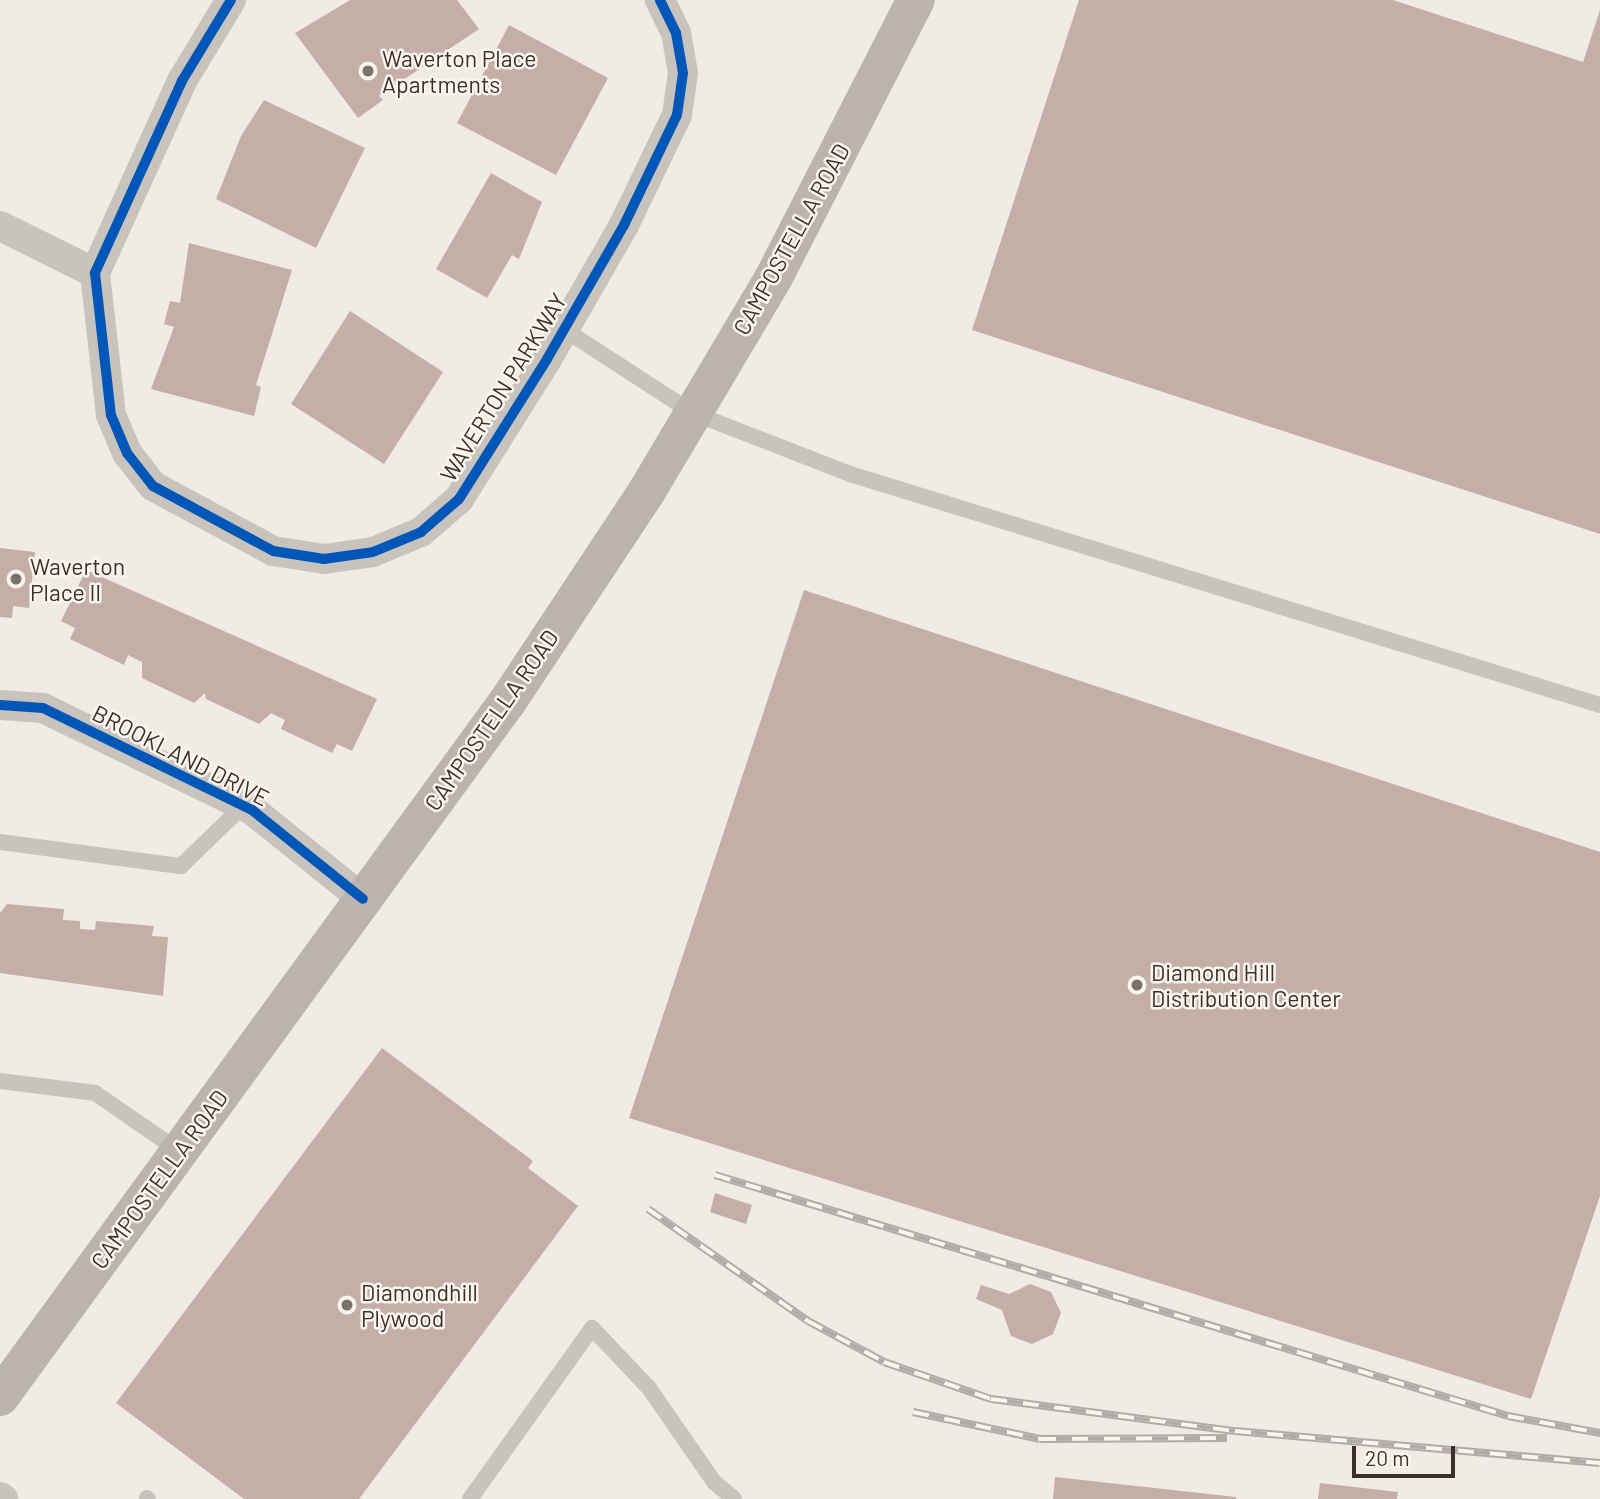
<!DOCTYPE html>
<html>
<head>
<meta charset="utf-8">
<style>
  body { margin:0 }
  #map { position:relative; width:1600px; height:1499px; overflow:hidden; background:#f0ebe5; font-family:Barlow,sans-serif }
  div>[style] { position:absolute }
  .building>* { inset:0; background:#c3afa7 }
  .service>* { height:16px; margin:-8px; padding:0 8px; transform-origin:8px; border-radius:8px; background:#c9c3be }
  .minor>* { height:30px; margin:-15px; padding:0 15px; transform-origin:15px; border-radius:15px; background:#c9c3be }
  .secondary>* { height:38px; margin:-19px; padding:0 19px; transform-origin:19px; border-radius:19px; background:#bab3ae }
  .rail>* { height:8px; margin-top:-4px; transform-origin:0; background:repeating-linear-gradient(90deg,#fbf5ee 0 16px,#b1aca8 0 32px); box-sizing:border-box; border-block:2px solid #b1aca8 }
  .cycleway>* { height:10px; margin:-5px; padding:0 5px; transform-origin:5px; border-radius:5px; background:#0057b8 }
  .dots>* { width:19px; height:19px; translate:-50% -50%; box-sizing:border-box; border:4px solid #fbf5ee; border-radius:50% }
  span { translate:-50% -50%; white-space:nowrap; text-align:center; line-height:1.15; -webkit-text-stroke:5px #fbf5ee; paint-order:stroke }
  .poi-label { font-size:23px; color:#3b302b }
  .left { translate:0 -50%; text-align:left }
  .street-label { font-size:23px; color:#3b302b }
  .scale { position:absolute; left:1352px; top:1446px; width:103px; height:32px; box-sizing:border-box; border:4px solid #3b302b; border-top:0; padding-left:9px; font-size:21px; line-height:24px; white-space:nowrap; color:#3b302b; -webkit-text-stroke:5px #fbf5ee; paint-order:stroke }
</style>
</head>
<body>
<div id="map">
  <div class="building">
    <div style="clip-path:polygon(350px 0,457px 0,479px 29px,379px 96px,383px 100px,358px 118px,295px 33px)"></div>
    <div style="clip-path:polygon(1079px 0,1393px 0,1583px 62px,1600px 10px,1600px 534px,972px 330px)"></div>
    <div style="clip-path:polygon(509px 25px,608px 78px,556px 175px,457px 123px)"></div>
    <div style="clip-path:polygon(264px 100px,365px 148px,316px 248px,216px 199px,241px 136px)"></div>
    <div style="clip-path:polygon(491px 173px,542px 202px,519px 259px,512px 255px,487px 298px,436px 269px)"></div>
    <div style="clip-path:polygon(189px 243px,292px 270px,256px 385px,261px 387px,254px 416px,151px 389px,174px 327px,164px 324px,170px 301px,180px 303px)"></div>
    <div style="clip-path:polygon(350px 311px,443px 372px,384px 464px,291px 404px)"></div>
    <div style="clip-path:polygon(0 548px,35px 552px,29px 608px,13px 606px,12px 618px,0 617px)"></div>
    <div style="clip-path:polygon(86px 570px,377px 699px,352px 751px,337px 744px,332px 753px,281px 729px,285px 720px,271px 713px,259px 724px,206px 699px,205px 693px,194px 703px,142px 678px,142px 662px,128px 655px,124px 665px,70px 639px,75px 628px,61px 621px)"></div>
    <div style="clip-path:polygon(804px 590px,1600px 852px,1600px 1196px,1531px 1399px,629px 1118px)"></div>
    <div style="clip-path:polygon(7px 904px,64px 909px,63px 920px,80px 921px,80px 929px,95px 930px,96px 921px,154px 926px,152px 936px,168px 937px,163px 996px,0 973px,0 913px)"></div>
    <div style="clip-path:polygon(382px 1048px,533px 1161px,528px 1168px,578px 1206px,359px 1499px,244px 1499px,116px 1403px)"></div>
    <div style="clip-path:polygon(715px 1193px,752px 1205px,746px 1224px,710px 1212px)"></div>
    <div style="clip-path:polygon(1030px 1284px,1051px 1292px,1061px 1313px,1053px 1334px,1032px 1344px,1011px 1336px,1002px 1310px,976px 1299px,981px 1285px,1009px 1294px)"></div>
    <div style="clip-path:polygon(1055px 1477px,1236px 1497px,1236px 1499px,1053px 1499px)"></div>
    <div style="clip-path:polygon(1320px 1483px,1398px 1492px,1397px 1499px,1318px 1499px)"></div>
  </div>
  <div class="service">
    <div style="left:565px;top:330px;width:153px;rotate:33deg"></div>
    <div style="left:693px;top:413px;width:168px;rotate:21.2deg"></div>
    <div style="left:850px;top:474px;width:785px;rotate:17.12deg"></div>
    <div style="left:0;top:842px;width:183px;rotate:7.6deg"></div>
    <div style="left:181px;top:866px;width:86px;rotate:-44.1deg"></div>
    <div style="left:0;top:1081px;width:96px;rotate:7.2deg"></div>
    <div style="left:95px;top:1093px;width:102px;rotate:34.6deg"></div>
    <div style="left:147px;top:1498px;width:1px;rotate:45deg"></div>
    <div style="left:470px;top:1499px;width:210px;rotate:-54.5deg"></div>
    <div style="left:592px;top:1328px;width:83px;rotate:46.5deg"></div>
    <div style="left:649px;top:1388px;width:114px;rotate:55.3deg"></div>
    <div style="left:714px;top:1482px;width:26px;rotate:40deg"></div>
  </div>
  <div class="minor">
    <div style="left:231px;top:0;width:95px;rotate:121.2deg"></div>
    <div style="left:182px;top:81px;width:211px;rotate:114.4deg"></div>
    <div style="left:95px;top:273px;width:143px;rotate:83.6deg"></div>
    <div style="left:111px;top:415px;width:41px;rotate:67.2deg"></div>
    <div style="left:127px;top:453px;width:42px;rotate:51.8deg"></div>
    <div style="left:153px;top:486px;width:136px;rotate:28.4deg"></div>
    <div style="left:273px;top:551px;width:52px;rotate:8.9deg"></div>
    <div style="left:324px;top:559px;width:49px;rotate:-8.1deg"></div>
    <div style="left:373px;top:552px;width:52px;rotate:-22.6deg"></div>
    <div style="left:421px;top:532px;width:50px;rotate:-41deg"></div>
    <div style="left:459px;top:499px;width:165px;rotate:-57.8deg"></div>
    <div style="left:547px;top:359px;width:155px;rotate:-60.1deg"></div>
    <div style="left:624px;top:225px;width:122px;rotate:-64.3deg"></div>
    <div style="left:677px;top:115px;width:42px;rotate:-81.9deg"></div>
    <div style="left:683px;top:73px;width:41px;rotate:-99.9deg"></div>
    <div style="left:676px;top:33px;width:37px;rotate:-116deg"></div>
    <div style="left:0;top:226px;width:106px;rotate:26.3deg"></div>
    <div style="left:0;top:705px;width:43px;rotate:4deg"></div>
    <div style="left:43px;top:708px;width:233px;rotate:26deg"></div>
    <div style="left:252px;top:810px;width:142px;rotate:38.7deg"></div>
    <div style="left:0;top:1497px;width:4px;rotate:34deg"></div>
  </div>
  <div class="secondary">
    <div style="left:0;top:1397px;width:865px;rotate:-53.88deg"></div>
    <div style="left:510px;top:698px;width:248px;rotate:-56.5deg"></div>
    <div style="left:647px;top:491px;width:249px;rotate:-59.3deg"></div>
    <div style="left:774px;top:277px;width:311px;rotate:-62.9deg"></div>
  </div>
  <div class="rail">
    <div style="left:715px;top:1175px;width:829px;rotate:16.9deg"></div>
    <div style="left:1508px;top:1416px;width:94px;rotate:10.5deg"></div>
    <div style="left:648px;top:1209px;width:195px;rotate:35deg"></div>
    <div style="left:808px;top:1321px;width:86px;rotate:28.3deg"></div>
    <div style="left:884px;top:1362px;width:113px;rotate:19.1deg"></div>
    <div style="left:991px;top:1399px;width:246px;rotate:7.5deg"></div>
    <div style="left:1235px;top:1431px;width:366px;rotate:5deg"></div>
    <div style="left:913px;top:1412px;width:130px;rotate:12deg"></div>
    <div style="left:1040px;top:1439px;width:187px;rotate:-0.3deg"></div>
  </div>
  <div class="cycleway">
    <div style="left:231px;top:0;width:95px;rotate:121.2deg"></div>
    <div style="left:182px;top:81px;width:211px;rotate:114.4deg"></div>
    <div style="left:95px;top:273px;width:143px;rotate:83.6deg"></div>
    <div style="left:111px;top:415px;width:41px;rotate:67.2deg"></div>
    <div style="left:127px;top:453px;width:42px;rotate:51.8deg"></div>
    <div style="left:153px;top:486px;width:136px;rotate:28.4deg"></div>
    <div style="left:273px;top:551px;width:52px;rotate:8.9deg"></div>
    <div style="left:324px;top:559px;width:49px;rotate:-8.1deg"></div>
    <div style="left:373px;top:552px;width:52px;rotate:-22.6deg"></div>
    <div style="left:421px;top:532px;width:50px;rotate:-41deg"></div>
    <div style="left:459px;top:499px;width:165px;rotate:-57.8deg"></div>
    <div style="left:547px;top:359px;width:155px;rotate:-60.1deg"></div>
    <div style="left:624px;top:225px;width:122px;rotate:-64.3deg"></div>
    <div style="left:677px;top:115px;width:42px;rotate:-81.9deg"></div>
    <div style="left:683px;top:73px;width:41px;rotate:-99.9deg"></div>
    <div style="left:676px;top:33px;width:37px;rotate:-116deg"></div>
    <div style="left:0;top:705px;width:43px;rotate:4deg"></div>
    <div style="left:43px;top:708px;width:233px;rotate:26deg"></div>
    <div style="left:252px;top:810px;width:142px;rotate:38.7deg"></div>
  </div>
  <div class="dots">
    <div style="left:368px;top:71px;background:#7a716c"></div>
    <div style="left:16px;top:579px;background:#7a716c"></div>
    <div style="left:1137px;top:985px;background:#7a716c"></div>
    <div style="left:347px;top:1305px;background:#7a716c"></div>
  </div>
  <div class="poi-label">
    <span class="left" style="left:382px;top:71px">Waverton Place<br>Apartments</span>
    <span class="left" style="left:30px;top:579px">Waverton<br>Place II</span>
    <span class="left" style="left:1151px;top:985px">Diamond Hill<br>Distribution Center</span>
    <span class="left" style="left:361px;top:1305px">Diamondhill<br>Plywood</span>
  </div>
  <div class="street-label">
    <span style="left:791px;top:239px;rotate:-61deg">CAMPOSTELLA ROAD</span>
    <span style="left:503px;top:387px;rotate:-58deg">WAVERTON PARKWAY</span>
    <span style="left:491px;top:720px;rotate:-55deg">CAMPOSTELLA ROAD</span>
    <span style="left:181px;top:755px;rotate:27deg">BROOKLAND DRIVE</span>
    <span style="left:159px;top:1179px;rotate:-54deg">CAMPOSTELLA ROAD</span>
  </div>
  <div class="scale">20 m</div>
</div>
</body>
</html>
